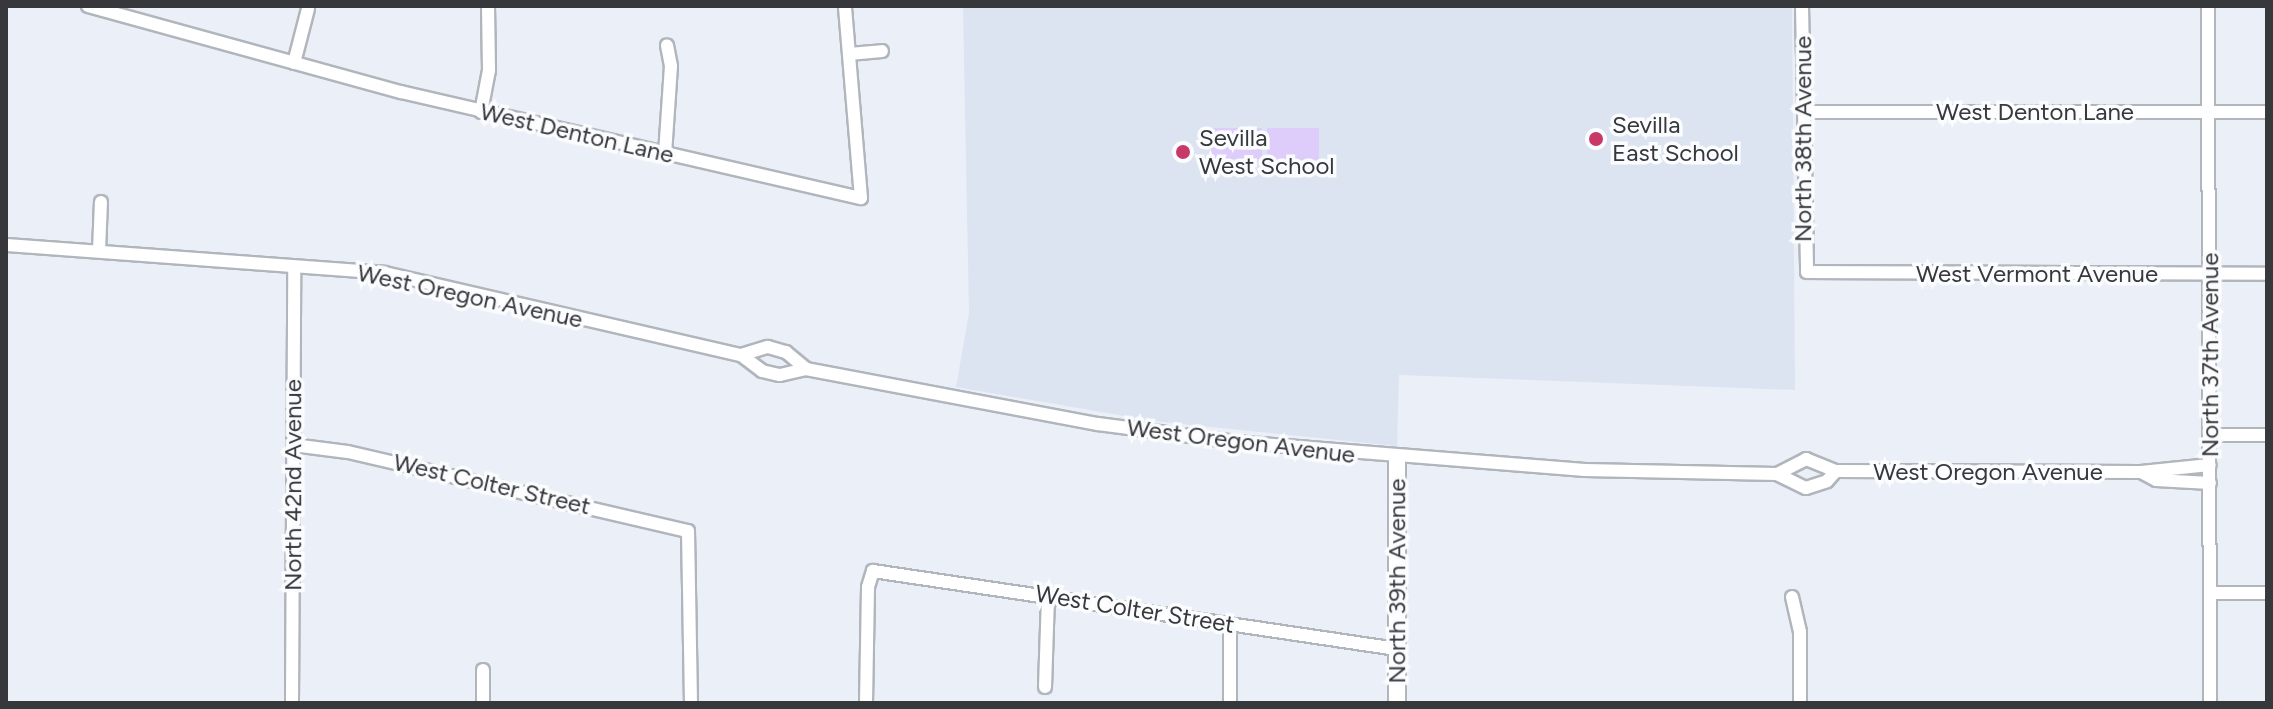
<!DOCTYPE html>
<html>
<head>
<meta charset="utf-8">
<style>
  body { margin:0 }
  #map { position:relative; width:2273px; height:709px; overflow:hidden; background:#ebeff7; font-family:Figtree,sans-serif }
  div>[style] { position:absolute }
  .built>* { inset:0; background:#dce4f2 }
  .green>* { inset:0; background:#decdfa }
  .roads { filter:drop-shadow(2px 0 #b1b5bc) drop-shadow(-2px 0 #b1b5bc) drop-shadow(0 2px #b1b5bc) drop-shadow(0 -2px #b1b5bc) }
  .street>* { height:12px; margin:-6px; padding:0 6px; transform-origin:6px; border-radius:6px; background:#fff }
  .secondary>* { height:16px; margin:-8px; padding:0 8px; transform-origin:8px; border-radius:8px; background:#fff }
  .dots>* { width:22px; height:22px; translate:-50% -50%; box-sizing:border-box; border:4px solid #fbfcfe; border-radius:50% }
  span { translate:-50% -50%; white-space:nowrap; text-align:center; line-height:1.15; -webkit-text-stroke:7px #fbfcfe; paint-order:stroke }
  .street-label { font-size:24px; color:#36383b }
  .poi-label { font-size:24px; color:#36383b }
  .left { translate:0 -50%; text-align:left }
  .frame { position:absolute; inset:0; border:8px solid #36383b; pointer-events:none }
</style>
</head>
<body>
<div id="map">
  <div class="built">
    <div style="clip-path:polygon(963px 6px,1792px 6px,1795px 390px,1399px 375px,1397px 446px,1153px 421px,956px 387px,969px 313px)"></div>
  </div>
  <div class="green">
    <div style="clip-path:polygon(1210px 128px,1262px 128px,1262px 159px,1210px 159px)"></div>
    <div style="clip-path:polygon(1267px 128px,1319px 128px,1319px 160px,1267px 160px)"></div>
  </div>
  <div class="roads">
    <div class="street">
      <div style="left:88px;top:6px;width:325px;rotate:15.4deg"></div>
      <div style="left:401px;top:92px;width:472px;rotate:13deg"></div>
      <div style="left:861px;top:198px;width:193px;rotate:-94.8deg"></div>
      <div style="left:1802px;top:6px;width:266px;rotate:88.9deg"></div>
      <div style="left:1807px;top:272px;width:460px;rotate:0.2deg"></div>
      <div style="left:2208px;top:6px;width:697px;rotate:89.84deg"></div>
      <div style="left:849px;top:54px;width:33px;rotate:-5deg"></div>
      <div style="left:294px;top:63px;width:56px;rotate:-75.5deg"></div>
      <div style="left:481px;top:112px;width:43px;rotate:-79.2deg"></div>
      <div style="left:489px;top:70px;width:64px;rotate:-90.9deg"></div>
      <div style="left:1804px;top:112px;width:463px"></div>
      <div style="left:665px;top:154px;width:88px;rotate:-86.1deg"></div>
      <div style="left:671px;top:66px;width:21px;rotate:-101deg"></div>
      <div style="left:6px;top:245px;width:380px;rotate:4.2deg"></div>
      <div style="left:385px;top:273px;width:365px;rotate:13deg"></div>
      <div style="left:741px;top:355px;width:26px;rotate:37deg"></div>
      <div style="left:762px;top:371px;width:18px;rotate:13deg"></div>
      <div style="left:780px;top:375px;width:27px;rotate:-13deg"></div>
      <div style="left:806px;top:369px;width:297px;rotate:10.7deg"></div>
      <div style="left:1098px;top:424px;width:139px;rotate:7.4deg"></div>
      <div style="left:1236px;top:442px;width:350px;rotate:4.6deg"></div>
      <div style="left:1585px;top:470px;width:192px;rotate:1.2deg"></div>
      <div style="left:1777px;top:474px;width:32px;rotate:26deg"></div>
      <div style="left:1806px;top:488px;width:22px;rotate:-18deg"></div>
      <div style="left:1827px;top:481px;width:13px;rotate:-48deg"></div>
      <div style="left:99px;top:251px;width:49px;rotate:-87.7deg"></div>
      <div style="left:741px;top:355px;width:28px;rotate:-17deg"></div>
      <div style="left:768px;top:347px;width:19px;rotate:16deg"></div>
      <div style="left:786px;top:352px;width:26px;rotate:40deg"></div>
      <div style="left:2209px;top:435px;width:58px"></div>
      <div style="left:293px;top:445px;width:55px;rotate:7.3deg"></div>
      <div style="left:348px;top:452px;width:349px;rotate:13.1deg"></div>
      <div style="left:688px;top:531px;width:172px;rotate:89deg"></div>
      <div style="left:2141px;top:472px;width:17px;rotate:28deg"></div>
      <div style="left:2156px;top:480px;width:54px;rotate:3.2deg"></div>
      <div style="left:1777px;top:474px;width:33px;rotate:-27deg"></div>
      <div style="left:1806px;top:459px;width:32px;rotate:22deg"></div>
      <div style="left:1836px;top:471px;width:305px;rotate:0.2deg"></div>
      <div style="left:2141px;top:472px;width:69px;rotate:-5.8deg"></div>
      <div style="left:2210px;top:593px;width:57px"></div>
      <div style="left:1792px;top:597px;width:36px;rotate:77deg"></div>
      <div style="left:1800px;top:632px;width:71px;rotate:90deg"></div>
      <div style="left:1230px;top:624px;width:79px;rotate:90deg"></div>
      <div style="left:483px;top:670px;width:33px;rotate:90deg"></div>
      <div style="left:1045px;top:687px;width:91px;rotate:-88.1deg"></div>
      <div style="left:292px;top:703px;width:436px;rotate:-89.7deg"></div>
      <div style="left:866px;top:703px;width:116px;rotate:-89deg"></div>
      <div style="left:868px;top:587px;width:17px;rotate:-73deg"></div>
      <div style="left:873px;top:571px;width:530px;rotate:8.47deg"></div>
    </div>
    <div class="secondary">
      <div style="left:1397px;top:458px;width:245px;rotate:90deg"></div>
    </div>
  </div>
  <div class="dots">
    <div style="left:1596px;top:139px;background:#c63969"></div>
    <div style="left:1183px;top:152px;background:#c63969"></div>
  </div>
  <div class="street-label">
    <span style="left:2035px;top:112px">West Denton Lane</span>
    <span style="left:577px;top:133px;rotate:13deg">West Denton Lane</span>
    <span style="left:1803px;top:139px;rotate:-90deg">North 38th Avenue</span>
    <span style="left:2037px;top:274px">West Vermont Avenue</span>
    <span style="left:470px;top:296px;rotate:12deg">West Oregon Avenue</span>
    <span style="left:2210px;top:355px;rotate:-90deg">North 37th Avenue</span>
    <span style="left:1241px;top:441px;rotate:7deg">West Oregon Avenue</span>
    <span style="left:1988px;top:472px">West Oregon Avenue</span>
    <span style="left:492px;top:484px;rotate:13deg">West Colter Street</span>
    <span style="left:293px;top:485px;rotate:-90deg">North 42nd Avenue</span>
    <span style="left:1397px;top:581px;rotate:-90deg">North 39th Avenue</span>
    <span style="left:1135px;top:609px;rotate:9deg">West Colter Street</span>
  </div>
  <div class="poi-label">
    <span class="left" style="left:1612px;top:139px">Sevilla<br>East School</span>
    <span class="left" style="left:1199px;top:152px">Sevilla<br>West School</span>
  </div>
  <div class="frame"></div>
</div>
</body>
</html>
